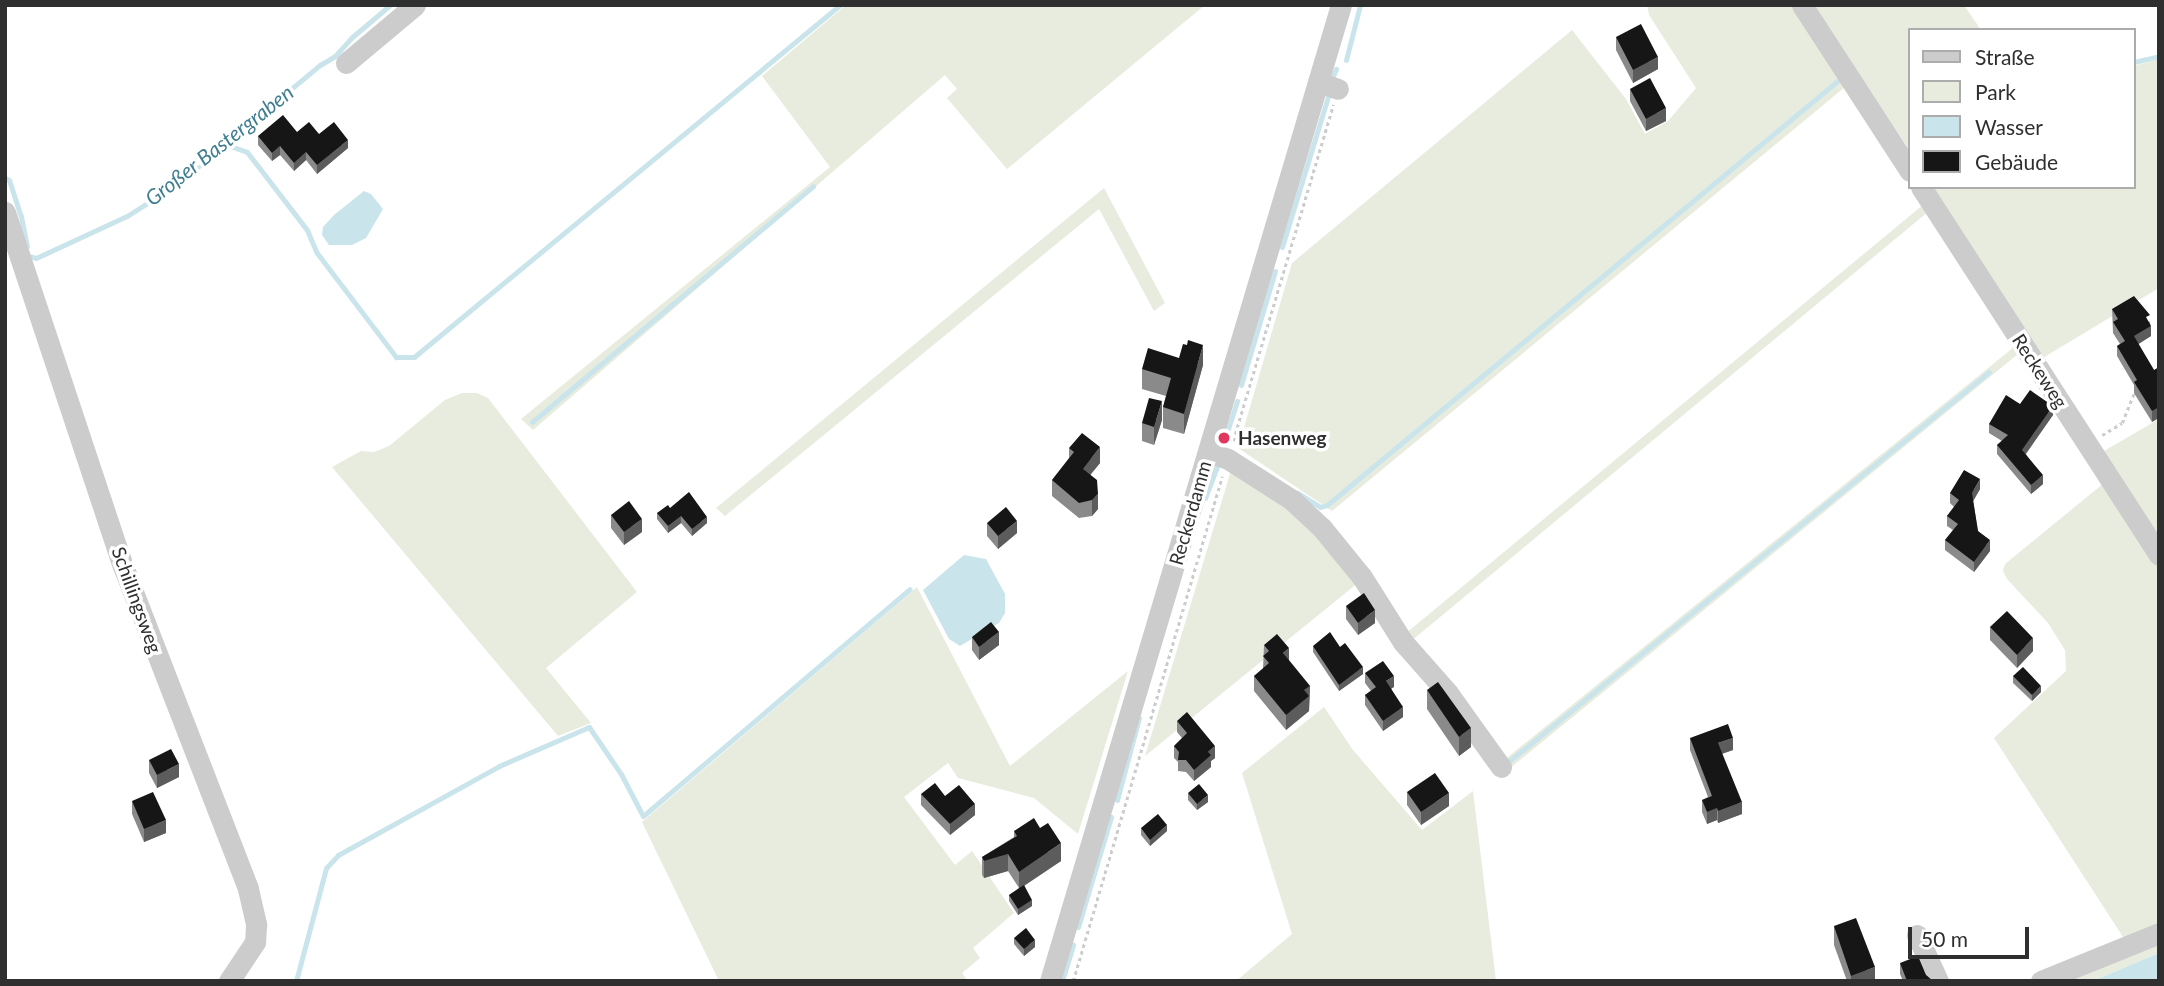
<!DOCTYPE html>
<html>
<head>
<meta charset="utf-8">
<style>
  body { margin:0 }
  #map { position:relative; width:2164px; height:986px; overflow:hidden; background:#fff; font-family:Lato,sans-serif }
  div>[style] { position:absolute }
  .green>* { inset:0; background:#e8ecde }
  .water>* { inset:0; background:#cae4eb }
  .stream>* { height:5px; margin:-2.5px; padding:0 2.5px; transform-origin:2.5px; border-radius:2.5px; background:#cae4eb }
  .path>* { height:2.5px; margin-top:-1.25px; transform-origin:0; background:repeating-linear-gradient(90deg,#ccc 0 3.5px,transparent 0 7px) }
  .minor>* { height:21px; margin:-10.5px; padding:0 10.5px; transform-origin:10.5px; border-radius:10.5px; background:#ccc }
  .wall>* { inset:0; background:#8a8a8a }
  .shaded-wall>* { inset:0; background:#5c5c5c }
  .building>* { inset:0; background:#161616 }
  .dots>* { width:19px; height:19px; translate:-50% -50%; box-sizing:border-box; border:4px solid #fff; border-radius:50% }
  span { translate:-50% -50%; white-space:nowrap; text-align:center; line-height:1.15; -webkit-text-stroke:7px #fff; paint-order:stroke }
  .street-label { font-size:19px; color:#2f2f2f }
  .poi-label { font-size:19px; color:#2f2f2f; font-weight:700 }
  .left { translate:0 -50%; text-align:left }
  .water-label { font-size:21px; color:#3f7d90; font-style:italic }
  .frame { position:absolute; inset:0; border:7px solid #2f2f2f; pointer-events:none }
  .legend { position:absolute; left:1908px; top:28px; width:228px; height:161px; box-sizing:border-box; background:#fff; border:2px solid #acacac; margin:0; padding:9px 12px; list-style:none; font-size:21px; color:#2f2f2f }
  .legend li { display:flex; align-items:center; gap:14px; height:35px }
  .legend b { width:35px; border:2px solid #acacac }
  .scale { position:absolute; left:1908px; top:927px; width:121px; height:32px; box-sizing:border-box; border:4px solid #2f2f2f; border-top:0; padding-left:9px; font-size:21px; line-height:24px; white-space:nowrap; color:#2f2f2f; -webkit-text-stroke:5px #fff; paint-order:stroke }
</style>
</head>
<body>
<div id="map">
  <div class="green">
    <div style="clip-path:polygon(846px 5px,1205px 5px,1007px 169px,947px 98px,957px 89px,945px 75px,533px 430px,521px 419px,830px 167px,762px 76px)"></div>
    <div style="clip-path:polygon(1647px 5px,1794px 5px,1845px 87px,1332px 511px,1238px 448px,1292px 263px,1572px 30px,1626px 99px,1645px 134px,1668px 121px,1696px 88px,1649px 15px)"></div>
    <div style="clip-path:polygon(1813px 5px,1964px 5px,1981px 30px,1910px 30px,1910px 151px)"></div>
    <div style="clip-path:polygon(2159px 59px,2159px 288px,2041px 359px,1929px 187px,2134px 187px,2134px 66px)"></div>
    <div style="clip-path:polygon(1104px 188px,1165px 303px,1154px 311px,1099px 209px,725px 516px,716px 508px)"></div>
    <div style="clip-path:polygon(1924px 204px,1929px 211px,1410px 642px,1405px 634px)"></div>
    <div style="clip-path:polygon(2014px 347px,2018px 354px,1509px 769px,1503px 761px)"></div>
    <div style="clip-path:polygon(462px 393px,477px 393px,488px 398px,637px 592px,546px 668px,591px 723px,558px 736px,332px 467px,361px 451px,374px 452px,389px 446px,445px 400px)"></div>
    <div style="clip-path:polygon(2159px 419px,2159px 536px,2104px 451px)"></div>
    <div style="clip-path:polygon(1232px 467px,1285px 503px,1359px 582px,1145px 756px)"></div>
    <div style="clip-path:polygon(2104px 483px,2159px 566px,2159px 924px,2125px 940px,1994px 738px,2066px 671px,2065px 650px,2048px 623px,2007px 579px,2003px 571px,2005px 564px)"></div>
    <div style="clip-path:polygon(917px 587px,1010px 766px,1128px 671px,1078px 834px,1034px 798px,958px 778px,948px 763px,904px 797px,955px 865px,972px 851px,1014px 913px,973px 948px,980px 958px,962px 973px,968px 981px,719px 981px,642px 822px)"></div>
    <div style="clip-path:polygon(1324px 707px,1353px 750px,1422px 830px,1473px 791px,1496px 981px,1236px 981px,1292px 934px,1242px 773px)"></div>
    <div style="clip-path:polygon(2159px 943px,2159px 953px,2093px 981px,2072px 981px)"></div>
  </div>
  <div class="water">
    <div style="clip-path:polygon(364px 191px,371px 194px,383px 209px,366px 238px,352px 245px,329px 245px,322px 235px,323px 227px,334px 215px)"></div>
    <div style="clip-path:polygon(964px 555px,986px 559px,1005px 594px,1005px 613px,999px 623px,960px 646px,949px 639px,923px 590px)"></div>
    <div style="clip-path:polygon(2159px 953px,2159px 981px,2093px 981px)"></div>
  </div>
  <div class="stream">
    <div style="left:1346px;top:60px;width:57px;rotate:-75.7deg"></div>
    <div style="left:2134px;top:62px;width:26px;rotate:-13deg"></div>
    <div style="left:1332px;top:78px;width:10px;rotate:-66deg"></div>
    <div style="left:225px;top:144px;width:23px;rotate:20deg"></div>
    <div style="left:247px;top:152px;width:98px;rotate:52.4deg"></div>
    <div style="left:307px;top:230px;width:25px;rotate:67deg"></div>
    <div style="left:317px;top:253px;width:131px;rotate:52.8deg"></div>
    <div style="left:396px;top:357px;width:18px"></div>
    <div style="left:414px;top:357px;width:553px;rotate:-39.57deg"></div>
    <div style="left:5px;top:178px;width:4px;rotate:27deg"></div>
    <div style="left:9px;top:180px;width:38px;rotate:72deg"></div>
    <div style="left:21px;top:216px;width:31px;rotate:79deg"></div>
    <div style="left:1282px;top:247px;width:161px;rotate:-73deg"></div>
    <div style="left:29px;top:256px;width:7px;rotate:16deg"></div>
    <div style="left:36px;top:258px;width:100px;rotate:-24.8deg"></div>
    <div style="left:127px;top:216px;width:59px;rotate:-32.6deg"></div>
    <div style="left:177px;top:184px;width:186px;rotate:-39.8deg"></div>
    <div style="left:320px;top:65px;width:17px;rotate:-31deg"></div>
    <div style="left:335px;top:56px;width:24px;rotate:-48deg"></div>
    <div style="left:351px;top:38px;width:51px;rotate:-40.2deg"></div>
    <div style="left:1241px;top:385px;width:119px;rotate:-73.4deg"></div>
    <div style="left:532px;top:422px;width:367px;rotate:-40deg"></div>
    <div style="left:1226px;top:435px;width:36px;rotate:-72deg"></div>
    <div style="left:1298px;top:493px;width:26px;rotate:32deg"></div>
    <div style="left:1320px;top:507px;width:7px;rotate:-16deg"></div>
    <div style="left:1327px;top:505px;width:668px;rotate:-39.72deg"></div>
    <div style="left:1205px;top:498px;width:36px;rotate:-69deg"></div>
    <div style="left:1508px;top:762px;width:619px;rotate:-39.04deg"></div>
    <div style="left:1117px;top:800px;width:85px;rotate:-75deg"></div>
    <div style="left:1078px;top:927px;width:115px;rotate:-73.3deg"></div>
    <div style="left:296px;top:981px;width:117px;rotate:-75.1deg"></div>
    <div style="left:326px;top:868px;width:18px;rotate:-47deg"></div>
    <div style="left:338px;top:855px;width:184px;rotate:-28.9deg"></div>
    <div style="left:499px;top:766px;width:98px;rotate:-23.4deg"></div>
    <div style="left:589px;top:727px;width:57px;rotate:55.8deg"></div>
    <div style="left:621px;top:774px;width:47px;rotate:62.4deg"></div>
    <div style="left:643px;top:816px;width:350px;rotate:-40.4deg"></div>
    <div style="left:1062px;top:981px;width:38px;rotate:-73deg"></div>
  </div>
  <div class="path">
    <div style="left:2102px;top:435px;width:23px;rotate:-31deg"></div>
    <div style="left:2122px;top:423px;width:35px;rotate:-68deg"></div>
    <div style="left:1233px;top:441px;width:351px;rotate:-73.4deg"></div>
    <div style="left:1073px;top:981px;width:526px;rotate:-73.53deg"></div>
  </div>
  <div class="minor">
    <div style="left:1802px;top:5px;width:198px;rotate:57deg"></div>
    <div style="left:346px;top:63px;width:90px;rotate:-40deg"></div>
    <div style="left:1318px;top:82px;width:21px;rotate:19deg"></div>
    <div style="left:1921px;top:187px;width:438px;rotate:57.1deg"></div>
    <div style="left:5px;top:212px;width:373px;rotate:71.6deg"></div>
    <div style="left:123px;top:566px;width:346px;rotate:68.8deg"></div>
    <div style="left:248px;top:889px;width:37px;rotate:77deg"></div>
    <div style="left:256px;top:925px;width:17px;rotate:93deg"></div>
    <div style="left:255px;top:942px;width:47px;rotate:123.7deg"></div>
    <div style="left:1208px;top:452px;width:21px;rotate:19deg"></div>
    <div style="left:1228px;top:459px;width:76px;rotate:32.6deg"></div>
    <div style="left:1292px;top:500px;width:41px;rotate:43deg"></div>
    <div style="left:1322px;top:528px;width:63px;rotate:50.8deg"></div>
    <div style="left:1362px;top:577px;width:77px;rotate:57.8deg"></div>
    <div style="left:1403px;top:642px;width:68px;rotate:48.6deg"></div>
    <div style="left:1448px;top:693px;width:91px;rotate:54.4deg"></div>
    <div style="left:1917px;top:935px;width:51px;rotate:65.5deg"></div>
    <div style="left:1050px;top:981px;width:1018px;rotate:-73.4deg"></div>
    <div style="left:2041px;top:981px;width:127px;rotate:-22.1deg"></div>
  </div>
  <div class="wall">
    <div style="clip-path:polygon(1616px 37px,1658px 69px,1633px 83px,1616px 50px)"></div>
    <div style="clip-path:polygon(1630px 89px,1666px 121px,1646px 131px,1630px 101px)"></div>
    <div style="clip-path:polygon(297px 132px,319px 134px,348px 148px,317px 174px,306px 160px,294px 171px,280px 155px,272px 161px,258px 145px,258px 136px)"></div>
    <div style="clip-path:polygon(2112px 309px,2150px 322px,2151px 336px,2138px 344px,2154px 370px,2152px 422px,2134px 393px,2134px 385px,2117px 356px,2117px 346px,2120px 344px,2113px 333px)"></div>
    <div style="clip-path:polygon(1203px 365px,1184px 434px,1163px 428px,1163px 407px,1166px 396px,1142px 389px,1142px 369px)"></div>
    <div style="clip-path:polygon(2020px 404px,2053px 415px,2026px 454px,2043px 484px,2031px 494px,1997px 454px,1997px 445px,2002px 441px,1989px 433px,1989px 424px)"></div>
    <div style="clip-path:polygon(1162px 420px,1154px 445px,1142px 441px,1142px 423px)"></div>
    <div style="clip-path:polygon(1069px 448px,1100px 463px,1090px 475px,1098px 509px,1092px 516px,1079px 518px,1052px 496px,1052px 480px,1069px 458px)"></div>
    <div style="clip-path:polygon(1980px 489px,1973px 501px,1978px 531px,1990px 551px,1974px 572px,1945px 550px,1945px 540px,1953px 530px,1947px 526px,1947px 516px,1954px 507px,1950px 503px,1950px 493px)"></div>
    <div style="clip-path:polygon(670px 508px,707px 523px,692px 536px,681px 523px,668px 533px,657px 519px,657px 513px)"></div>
    <div style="clip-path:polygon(611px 515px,642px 532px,624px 545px,611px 528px)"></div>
    <div style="clip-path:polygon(987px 523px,1017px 533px,998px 549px,987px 536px)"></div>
    <div style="clip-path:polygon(1346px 606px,1375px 623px,1358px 635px,1346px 619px)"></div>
    <div style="clip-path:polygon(1990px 627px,2033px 651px,2017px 668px,1990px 640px)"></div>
    <div style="clip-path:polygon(972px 637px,999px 645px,979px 660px,972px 650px)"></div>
    <div style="clip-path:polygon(1264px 645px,1289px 660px,1310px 686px,1309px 711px,1286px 730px,1254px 691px,1254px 676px,1263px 669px)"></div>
    <div style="clip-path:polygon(1313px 646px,1340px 647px,1363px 674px,1339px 691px,1313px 652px)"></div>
    <div style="clip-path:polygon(1365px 673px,1394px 687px,1391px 688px,1403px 717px,1383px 731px,1365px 705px,1365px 695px,1371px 691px,1365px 683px)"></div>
    <div style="clip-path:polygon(2013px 676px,2041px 692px,2032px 701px,2013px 683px)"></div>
    <div style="clip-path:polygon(1427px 690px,1471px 747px,1459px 756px,1427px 709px)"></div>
    <div style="clip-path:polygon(1177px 721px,1215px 758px,1211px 761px,1211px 767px,1194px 781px,1186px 772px,1178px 771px,1178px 762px,1174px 758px,1174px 746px,1182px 738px,1177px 732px)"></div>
    <div style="clip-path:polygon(1690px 738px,1733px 750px,1722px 754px,1742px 814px,1718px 823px,1717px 820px,1707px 824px,1702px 812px,1702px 800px,1708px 797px,1690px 750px)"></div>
    <div style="clip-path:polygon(149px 760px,179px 777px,157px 788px,149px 773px)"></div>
    <div style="clip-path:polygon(1407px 792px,1449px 806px,1421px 825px,1407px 805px)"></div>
    <div style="clip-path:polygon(1188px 793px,1208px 802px,1197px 810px,1188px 800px)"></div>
    <div style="clip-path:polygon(921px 794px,945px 796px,975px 815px,950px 835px,921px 805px)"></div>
    <div style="clip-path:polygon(132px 801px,166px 833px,144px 842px,132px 814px)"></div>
    <div style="clip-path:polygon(1141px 828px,1167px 831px,1150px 846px,1141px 835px)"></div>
    <div style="clip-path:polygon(1014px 831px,1061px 861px,1024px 886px,1032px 906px,1018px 915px,1009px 901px,1009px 895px,1019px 888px,1008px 871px,984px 878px,982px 875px,982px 857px,1014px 837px)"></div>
    <div style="clip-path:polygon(1834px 926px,1875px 981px,1847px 981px,1834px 945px)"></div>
    <div style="clip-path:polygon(1014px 938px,1035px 947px,1024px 956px,1014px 944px)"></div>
    <div style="clip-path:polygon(1900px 963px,1926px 975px,1933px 981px,1903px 981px,1900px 974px)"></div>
  </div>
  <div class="shaded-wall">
    <div style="clip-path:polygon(1658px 57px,1658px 69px,1633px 83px,1633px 70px)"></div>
    <div style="clip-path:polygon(1666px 108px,1666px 121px,1646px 131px,1646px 119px)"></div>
    <div style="clip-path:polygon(348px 140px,348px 148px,317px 174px,317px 165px)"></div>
    <div style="clip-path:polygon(280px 146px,280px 155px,272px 161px,272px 153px)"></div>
    <div style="clip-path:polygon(306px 152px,306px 160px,294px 171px,294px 163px)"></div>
    <div style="clip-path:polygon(2151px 326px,2151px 336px,2134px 347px,2134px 336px)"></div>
    <div style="clip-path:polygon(1203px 345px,1203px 365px,1184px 434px,1184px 414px)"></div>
    <div style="clip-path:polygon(2159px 397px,2159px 418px,2152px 422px,2152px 411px)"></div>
    <div style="clip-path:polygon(1162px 401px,1162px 420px,1154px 445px,1154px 427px)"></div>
    <div style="clip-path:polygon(2053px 406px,2053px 415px,2022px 459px,2022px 450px)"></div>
    <div style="clip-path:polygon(1100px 447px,1100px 463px,1083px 484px,1083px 469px)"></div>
    <div style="clip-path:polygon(2043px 475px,2043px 484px,2031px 494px,2031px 485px)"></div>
    <div style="clip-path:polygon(1980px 479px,1980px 489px,1972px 503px,1972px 493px)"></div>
    <div style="clip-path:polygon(1098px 494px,1098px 509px,1092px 516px,1092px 500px)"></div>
    <div style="clip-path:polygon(681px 516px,681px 523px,668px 533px,668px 526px)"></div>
    <div style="clip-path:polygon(707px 517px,707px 523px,692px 536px,692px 529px)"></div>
    <div style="clip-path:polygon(642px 519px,642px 532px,624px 545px,624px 532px)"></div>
    <div style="clip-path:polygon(1017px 521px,1017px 533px,998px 549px,998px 536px)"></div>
    <div style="clip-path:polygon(1990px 540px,1990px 551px,1974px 572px,1974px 562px)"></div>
    <div style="clip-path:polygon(1375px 610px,1375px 623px,1358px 635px,1358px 623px)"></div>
    <div style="clip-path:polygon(999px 632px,999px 645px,979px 660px,979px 647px)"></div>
    <div style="clip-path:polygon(2033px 638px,2033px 651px,2017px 668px,2017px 655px)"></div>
    <div style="clip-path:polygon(1289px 648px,1289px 663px,1283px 653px)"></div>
    <div style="clip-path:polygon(1363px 667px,1363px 674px,1339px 691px,1339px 685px)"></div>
    <div style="clip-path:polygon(1394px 676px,1394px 687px,1386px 692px,1386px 681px)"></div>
    <div style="clip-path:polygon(1310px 686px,1309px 711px,1286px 730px,1286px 715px,1304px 690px)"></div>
    <div style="clip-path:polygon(2041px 686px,2041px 692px,2032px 701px,2032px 695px)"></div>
    <div style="clip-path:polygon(1403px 707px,1403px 717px,1383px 731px,1383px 721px)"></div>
    <div style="clip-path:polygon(1471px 728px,1471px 747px,1459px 756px,1459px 737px)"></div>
    <div style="clip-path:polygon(1733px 738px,1733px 750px,1718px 755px,1718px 743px)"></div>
    <div style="clip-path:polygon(1215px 746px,1215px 758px,1211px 761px,1211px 767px,1194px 781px,1194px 770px,1208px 752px)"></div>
    <div style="clip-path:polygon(179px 764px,179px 777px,157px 788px,157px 775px)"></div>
    <div style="clip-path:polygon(1449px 793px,1449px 806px,1421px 825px,1421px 812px)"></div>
    <div style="clip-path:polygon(1208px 795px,1208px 802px,1197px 810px,1197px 804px)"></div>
    <div style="clip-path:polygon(1742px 802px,1742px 814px,1718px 823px,1718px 811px)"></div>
    <div style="clip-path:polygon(975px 804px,975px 815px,950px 835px,950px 824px)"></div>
    <div style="clip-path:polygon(1717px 808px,1717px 820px,1707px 824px,1707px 812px)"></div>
    <div style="clip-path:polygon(166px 820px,166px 833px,144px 842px,144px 829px)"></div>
    <div style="clip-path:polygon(1167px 825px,1167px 831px,1150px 846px,1150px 840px)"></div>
    <div style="clip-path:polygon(1061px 843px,1061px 861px,1019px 889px,1019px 872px)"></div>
    <div style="clip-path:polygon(1008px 854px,1008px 871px,984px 878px,984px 861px)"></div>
    <div style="clip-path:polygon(1032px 900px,1032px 906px,1018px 915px,1018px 909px)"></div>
    <div style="clip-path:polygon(1035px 940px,1035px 947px,1024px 956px,1024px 949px)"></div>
    <div style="clip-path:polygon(1875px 967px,1875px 981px,1851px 981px,1851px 976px)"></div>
  </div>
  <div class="building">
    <div style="clip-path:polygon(1641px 24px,1658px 57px,1633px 70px,1616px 37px)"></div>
    <div style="clip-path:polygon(1650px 78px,1666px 108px,1646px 119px,1630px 89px)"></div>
    <div style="clip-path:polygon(283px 115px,297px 132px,309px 122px,319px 134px,334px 122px,348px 140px,317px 165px,306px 152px,294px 163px,280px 146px,272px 153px,258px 136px)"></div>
    <div style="clip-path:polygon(2134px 296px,2150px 315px,2146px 317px,2151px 326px,2134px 336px,2154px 370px,2159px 367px,2159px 407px,2152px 411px,2134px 382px,2137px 380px,2117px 346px,2125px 341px,2113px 322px,2118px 319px,2112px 309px)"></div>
    <div style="clip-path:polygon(1188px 340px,1203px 345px,1184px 414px,1163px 407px,1171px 378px,1142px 369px,1148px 348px,1179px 358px,1183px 344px,1187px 345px)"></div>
    <div style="clip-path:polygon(2030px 390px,2053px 406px,2022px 450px,2043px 475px,2031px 485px,1997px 445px,2008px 435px,1989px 424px,2006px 395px,2020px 404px)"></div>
    <div style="clip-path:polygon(1149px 398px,1162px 401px,1154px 427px,1142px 423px)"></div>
    <div style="clip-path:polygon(1082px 433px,1100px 447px,1083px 469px,1097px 480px,1098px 494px,1092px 500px,1079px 503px,1052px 480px,1074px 452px,1069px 448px)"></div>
    <div style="clip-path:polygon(1964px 470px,1980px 479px,1972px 493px,1978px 531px,1990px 540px,1974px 562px,1945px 540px,1958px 524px,1947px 516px,1959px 500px,1950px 493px)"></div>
    <div style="clip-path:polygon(689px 492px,707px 517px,692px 529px,681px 516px,668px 526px,657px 513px,668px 505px,670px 508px)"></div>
    <div style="clip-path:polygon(629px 501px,642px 519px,624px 532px,611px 515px)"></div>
    <div style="clip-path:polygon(1006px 507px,1017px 521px,998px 536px,987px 523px)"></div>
    <div style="clip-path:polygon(1364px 593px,1375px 610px,1358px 623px,1346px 606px)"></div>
    <div style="clip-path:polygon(2007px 611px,2033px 638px,2017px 655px,1990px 627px)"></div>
    <div style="clip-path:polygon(991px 622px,999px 632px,979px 647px,972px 637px)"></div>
    <div style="clip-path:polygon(1330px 632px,1340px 647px,1345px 643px,1363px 667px,1339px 685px,1313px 646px)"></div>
    <div style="clip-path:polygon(1277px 634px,1289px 648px,1283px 653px,1310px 686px,1304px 690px,1309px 696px,1286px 715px,1254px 676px,1269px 663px,1263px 656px,1269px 651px,1264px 645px)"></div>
    <div style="clip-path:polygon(1383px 661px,1394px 676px,1386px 681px,1403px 707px,1383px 721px,1365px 695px,1376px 687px,1365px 673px)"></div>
    <div style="clip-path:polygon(2023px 667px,2041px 686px,2032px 695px,2013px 676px)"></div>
    <div style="clip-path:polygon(1438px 682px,1471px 728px,1459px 737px,1427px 690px)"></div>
    <div style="clip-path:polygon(1187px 712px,1215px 746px,1208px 752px,1211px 755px,1194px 770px,1186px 760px,1178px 760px,1179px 752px,1174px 746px,1187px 733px,1177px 721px)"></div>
    <div style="clip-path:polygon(1728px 724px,1733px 738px,1718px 743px,1742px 802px,1718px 811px,1717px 808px,1707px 812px,1702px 800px,1712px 796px,1690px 738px)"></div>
    <div style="clip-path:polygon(171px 749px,179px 764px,157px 775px,149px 760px)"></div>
    <div style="clip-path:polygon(1435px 773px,1449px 793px,1421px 812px,1407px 792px)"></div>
    <div style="clip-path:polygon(935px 783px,945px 796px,959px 785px,975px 804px,950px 824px,921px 794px)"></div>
    <div style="clip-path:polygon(1199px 784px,1208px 795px,1197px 804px,1188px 793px)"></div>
    <div style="clip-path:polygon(153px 792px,166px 820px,144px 829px,132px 801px)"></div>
    <div style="clip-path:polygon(1158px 814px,1167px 825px,1150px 840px,1141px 828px)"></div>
    <div style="clip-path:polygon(1034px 818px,1040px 828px,1048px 823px,1061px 843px,1019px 872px,1008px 854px,984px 861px,982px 857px,1017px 836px,1014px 831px)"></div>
    <div style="clip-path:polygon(1024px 885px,1032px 900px,1018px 909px,1009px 895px)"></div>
    <div style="clip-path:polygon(1856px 918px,1875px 967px,1851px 976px,1834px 926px)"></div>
    <div style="clip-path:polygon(1026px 928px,1035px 940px,1024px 949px,1014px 938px)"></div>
    <div style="clip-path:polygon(1918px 956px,1926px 975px,1933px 981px,1907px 981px,1900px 963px)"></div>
  </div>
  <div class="dots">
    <div style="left:1224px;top:438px;background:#e1375e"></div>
  </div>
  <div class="street-label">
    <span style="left:2040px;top:371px;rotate:57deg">Reckeweg</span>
    <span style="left:1190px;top:513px;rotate:-74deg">Reckerdamm</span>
    <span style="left:137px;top:600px;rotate:70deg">Schillingsweg</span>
  </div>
  <div class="poi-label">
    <span class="left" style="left:1238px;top:438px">Hasenweg</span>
  </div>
  <div class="water-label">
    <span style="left:219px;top:145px;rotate:-38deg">Großer Bastergraben</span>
  </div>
  <div class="frame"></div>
  <ul class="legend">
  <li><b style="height:9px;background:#ccc"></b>Straße</li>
  <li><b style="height:19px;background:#e8ecde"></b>Park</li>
  <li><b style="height:19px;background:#cae4eb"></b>Wasser</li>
  <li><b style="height:19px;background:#161616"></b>Gebäude</li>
  </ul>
  <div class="scale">50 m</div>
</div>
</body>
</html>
